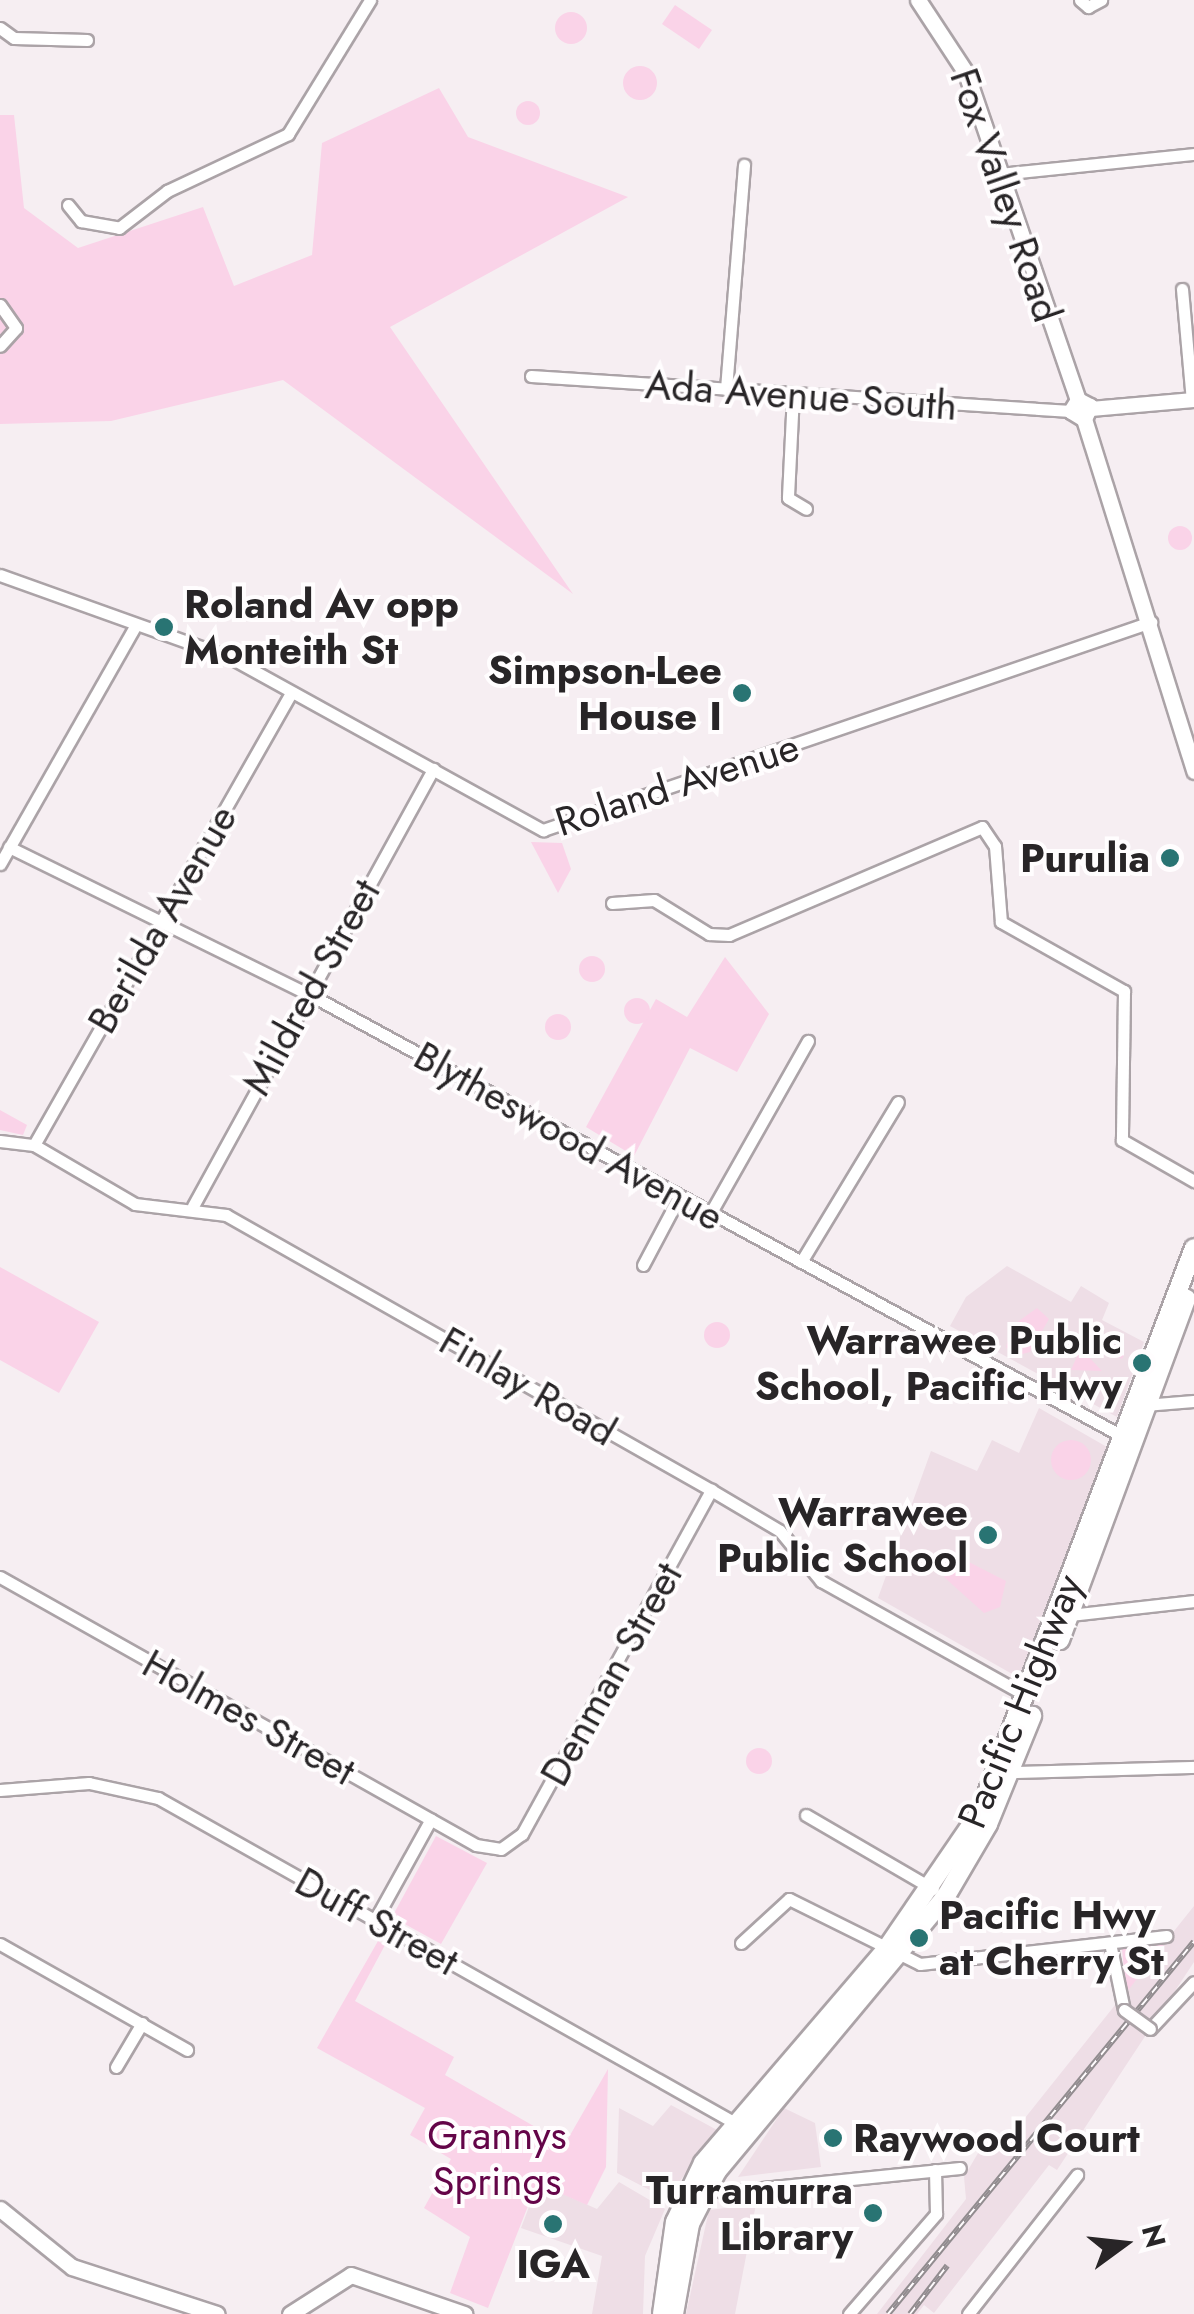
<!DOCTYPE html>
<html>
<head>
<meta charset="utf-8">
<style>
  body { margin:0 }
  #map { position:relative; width:1194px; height:2314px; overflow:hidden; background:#f6eef2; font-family:Jost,sans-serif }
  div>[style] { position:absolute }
  .built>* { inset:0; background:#eedee6 }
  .green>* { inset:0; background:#fad3e8 }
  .round { border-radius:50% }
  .roads { filter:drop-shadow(2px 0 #aba3a7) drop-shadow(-2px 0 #aba3a7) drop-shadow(0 2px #aba3a7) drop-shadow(0 -2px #aba3a7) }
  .minor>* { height:11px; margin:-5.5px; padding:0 5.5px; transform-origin:5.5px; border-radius:5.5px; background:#fff }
  .tertiary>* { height:14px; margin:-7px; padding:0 7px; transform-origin:7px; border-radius:7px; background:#fff }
  .secondary>* { height:15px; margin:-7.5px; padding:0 7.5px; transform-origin:7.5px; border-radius:7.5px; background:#fff }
  .trunk>* { height:18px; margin:-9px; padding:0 9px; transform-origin:9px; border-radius:9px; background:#fff }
  .rail>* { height:6px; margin-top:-3px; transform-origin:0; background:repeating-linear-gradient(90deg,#fffdfe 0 8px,#918c8f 0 16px); box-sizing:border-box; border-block:2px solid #918c8f }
  .bridges { filter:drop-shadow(2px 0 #aba3a7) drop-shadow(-2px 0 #aba3a7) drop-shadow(0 2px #aba3a7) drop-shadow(0 -2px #aba3a7) }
  .minor-bridge>* { height:11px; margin:-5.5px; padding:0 5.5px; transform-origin:5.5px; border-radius:5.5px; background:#fff }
  .dots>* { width:28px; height:28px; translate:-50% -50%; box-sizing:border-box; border:5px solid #fffdfe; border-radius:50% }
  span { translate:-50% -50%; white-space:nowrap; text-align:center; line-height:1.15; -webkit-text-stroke:8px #fffdfe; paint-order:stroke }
  .street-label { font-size:40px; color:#282527 }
  .poi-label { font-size:40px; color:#282527; font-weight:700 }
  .left { translate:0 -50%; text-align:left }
  .right { translate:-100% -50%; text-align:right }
  .park-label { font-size:40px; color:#640448 }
  .north { position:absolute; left:1074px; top:2194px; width:100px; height:100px; -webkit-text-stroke:8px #fffdfe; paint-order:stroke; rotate:75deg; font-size:28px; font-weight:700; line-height:40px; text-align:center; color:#282527 }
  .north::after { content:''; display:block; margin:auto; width:35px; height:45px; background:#282527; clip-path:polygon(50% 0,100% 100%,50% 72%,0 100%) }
</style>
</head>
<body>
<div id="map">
  <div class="built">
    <div style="clip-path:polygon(1007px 1266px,1071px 1302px,1081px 1286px,1109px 1303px,1102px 1320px,1144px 1342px,1117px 1417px,950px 1326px,966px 1297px)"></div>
    <div style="clip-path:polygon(1039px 1408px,1107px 1447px,1027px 1668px,1014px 1675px,878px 1598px,931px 1451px,977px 1471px,992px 1440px,1019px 1453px)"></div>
    <div style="clip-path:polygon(1194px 1906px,1194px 1962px,1057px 2170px,1049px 2165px,934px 2313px,924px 2305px,917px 2314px,877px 2314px,966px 2199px,964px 2177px,981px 2148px,1021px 2123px)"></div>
    <div style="clip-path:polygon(671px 2105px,717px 2130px,667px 2199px,617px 2173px,619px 2108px,653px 2126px)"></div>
    <div style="clip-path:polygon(784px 2108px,815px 2123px,821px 2167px,738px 2177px)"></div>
    <div style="clip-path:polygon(619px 2182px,665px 2209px,645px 2256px,643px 2314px,592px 2314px,602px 2256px,521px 2228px,538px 2183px,597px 2209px)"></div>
    <div style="clip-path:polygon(756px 2204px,735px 2314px,686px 2314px,709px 2210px)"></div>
  </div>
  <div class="green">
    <div style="clip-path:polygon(675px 5px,712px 30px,699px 49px,662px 24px)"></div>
    <div class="round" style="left:555px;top:12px;width:32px;height:32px"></div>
    <div class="round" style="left:623px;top:66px;width:34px;height:34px"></div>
    <div style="clip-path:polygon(439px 88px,468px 137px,628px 197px,390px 327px,573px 594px,283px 380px,111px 421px,0 424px,0 115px,14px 115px,24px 208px,78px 248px,203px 207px,234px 286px,312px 255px,322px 143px)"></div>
    <div class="round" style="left:516px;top:101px;width:24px;height:24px"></div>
    <div class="round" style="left:1168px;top:526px;width:24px;height:24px"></div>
    <div style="clip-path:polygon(531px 842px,562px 843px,571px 869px,558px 893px)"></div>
    <div class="round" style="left:579px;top:956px;width:26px;height:26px"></div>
    <div style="clip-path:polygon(725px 957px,769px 1014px,737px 1072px,690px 1048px,634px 1156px,586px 1127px,656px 999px,687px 1017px)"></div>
    <div class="round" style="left:624px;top:998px;width:26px;height:26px"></div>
    <div class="round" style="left:545px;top:1014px;width:26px;height:26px"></div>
    <div style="clip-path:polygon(0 1110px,27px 1125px,23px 1135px,0 1130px)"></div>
    <div style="clip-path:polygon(0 1267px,99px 1322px,59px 1393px,0 1360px)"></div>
    <div style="clip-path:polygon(1037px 1308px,1049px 1319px,1030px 1352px,1015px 1356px,1006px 1347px,1012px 1326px)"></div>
    <div class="round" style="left:704px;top:1322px;width:26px;height:26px"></div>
    <div style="clip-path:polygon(1086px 1336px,1124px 1355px,1122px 1359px,1091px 1345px,1086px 1354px,1102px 1371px,1071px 1370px)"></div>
    <div class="round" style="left:1051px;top:1440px;width:40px;height:40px"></div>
    <div style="clip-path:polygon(959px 1557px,1006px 1581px,1000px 1607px,984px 1613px,944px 1577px)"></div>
    <div class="round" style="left:746px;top:1748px;width:26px;height:26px"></div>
    <div style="clip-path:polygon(436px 1836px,487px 1863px,441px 1944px,392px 1917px)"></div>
    <div style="clip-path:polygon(378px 1941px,385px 1945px,355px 2001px,454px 2057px,445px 2075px,565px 2144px,608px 2069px,606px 2167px,587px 2205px,537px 2183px,488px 2308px,450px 2293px,470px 2237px,424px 2208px,451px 2159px,410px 2135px,425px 2108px,317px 2048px)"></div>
    <div style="clip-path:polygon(1164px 1944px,1126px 1993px,1122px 1949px)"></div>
  </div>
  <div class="roads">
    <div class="minor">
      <div style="left:1080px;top:0;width:11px;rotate:41deg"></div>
      <div style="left:1088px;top:7px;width:15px;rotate:-28deg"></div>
      <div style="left:0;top:28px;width:17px;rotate:36deg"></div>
      <div style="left:14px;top:38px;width:73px;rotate:1.6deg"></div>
      <div style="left:1000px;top:174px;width:195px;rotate:-5.9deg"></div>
      <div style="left:68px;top:205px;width:21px;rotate:51deg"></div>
      <div style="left:81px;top:221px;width:39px;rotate:10deg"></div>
      <div style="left:119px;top:228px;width:61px;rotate:-37.6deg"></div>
      <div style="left:167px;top:191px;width:134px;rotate:-25.2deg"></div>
      <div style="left:288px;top:134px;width:157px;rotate:-58.5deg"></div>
      <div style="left:1182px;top:289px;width:111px;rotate:84.9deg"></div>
      <div style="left:0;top:305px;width:28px;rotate:55deg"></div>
      <div style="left:16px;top:328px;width:24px;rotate:132deg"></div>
      <div style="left:531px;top:376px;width:541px;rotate:3.71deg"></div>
      <div style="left:726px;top:389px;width:225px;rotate:-85.4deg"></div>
      <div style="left:793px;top:394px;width:104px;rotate:92.8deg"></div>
      <div style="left:788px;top:498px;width:21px;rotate:31deg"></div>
      <div style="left:0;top:575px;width:243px;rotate:19.7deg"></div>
      <div style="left:229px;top:657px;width:359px;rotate:28.9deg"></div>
      <div style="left:543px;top:830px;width:643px;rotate:-18.89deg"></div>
      <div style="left:9px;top:847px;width:342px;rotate:26.2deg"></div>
      <div style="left:316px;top:998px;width:917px;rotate:28.52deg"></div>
      <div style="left:0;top:864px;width:274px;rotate:-60.4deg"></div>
      <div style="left:612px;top:903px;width:42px;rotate:-4.1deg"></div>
      <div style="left:654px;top:900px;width:65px;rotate:31.7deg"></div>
      <div style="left:709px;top:934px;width:20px;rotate:3deg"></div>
      <div style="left:729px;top:935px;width:275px;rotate:-23.1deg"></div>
      <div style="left:982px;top:827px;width:23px;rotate:56deg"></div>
      <div style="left:995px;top:846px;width:76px;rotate:85.5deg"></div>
      <div style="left:1001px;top:922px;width:141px;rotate:29.3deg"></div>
      <div style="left:1124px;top:991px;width:149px;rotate:90.8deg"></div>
      <div style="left:1122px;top:1140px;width:83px;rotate:29.7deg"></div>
      <div style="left:0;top:1141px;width:34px;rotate:7deg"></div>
      <div style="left:34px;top:1145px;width:117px;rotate:30.3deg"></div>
      <div style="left:135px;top:1204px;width:92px;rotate:6.9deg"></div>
      <div style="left:226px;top:1215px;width:558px;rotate:29.55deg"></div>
      <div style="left:711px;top:1490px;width:80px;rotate:30.7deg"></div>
      <div style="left:780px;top:1531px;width:65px;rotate:50.6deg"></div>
      <div style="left:821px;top:1581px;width:236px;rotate:29.2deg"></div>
      <div style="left:34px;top:1145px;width:520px;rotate:-60.38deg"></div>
      <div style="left:193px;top:1206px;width:499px;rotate:-61.2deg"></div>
      <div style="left:710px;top:1214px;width:199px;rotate:-60.5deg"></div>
      <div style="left:801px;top:1262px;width:187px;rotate:-58.8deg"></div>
      <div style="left:643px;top:1265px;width:77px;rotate:-62.1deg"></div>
      <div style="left:1144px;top:1405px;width:50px;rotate:-4.6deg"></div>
      <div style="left:0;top:1577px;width:546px;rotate:29.38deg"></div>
      <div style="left:476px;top:1845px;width:25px;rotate:9deg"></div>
      <div style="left:501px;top:1849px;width:26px;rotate:-36deg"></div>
      <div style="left:522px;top:1834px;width:393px;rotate:-61.2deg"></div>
      <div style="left:1070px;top:1615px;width:125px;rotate:-6.4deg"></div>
      <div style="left:1013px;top:1772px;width:181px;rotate:-1.6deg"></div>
      <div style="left:0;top:1790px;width:89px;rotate:-4.5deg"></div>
      <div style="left:89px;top:1783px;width:71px;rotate:12.3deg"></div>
      <div style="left:158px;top:1798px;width:662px;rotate:29.39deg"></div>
      <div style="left:806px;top:1815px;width:147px;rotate:30.2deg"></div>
      <div style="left:375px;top:1920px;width:115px;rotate:-61deg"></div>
      <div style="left:741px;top:1943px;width:65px;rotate:-42.5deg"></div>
      <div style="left:789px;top:1899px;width:146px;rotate:26.4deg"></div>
      <div style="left:920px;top:1964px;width:248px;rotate:-6.5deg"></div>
      <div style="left:1110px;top:1943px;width:68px;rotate:78.2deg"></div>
      <div style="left:0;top:1944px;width:215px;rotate:29.5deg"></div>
      <div style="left:1150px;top:2029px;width:64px;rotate:-46.9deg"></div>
      <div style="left:116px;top:2067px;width:51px;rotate:-59.4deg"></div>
      <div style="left:702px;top:2186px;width:22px;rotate:16deg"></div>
      <div style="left:723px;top:2192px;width:238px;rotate:-5.8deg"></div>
      <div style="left:849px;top:2314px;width:133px;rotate:-49deg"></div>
      <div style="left:936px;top:2214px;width:44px;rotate:-91.3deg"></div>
      <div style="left:968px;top:2314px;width:177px;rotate:-51.9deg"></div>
    </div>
    <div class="tertiary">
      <div style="left:1091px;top:409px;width:103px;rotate:-5deg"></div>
    </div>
    <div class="secondary">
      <div style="left:918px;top:0;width:87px;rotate:56.7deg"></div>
      <div style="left:966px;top:73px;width:346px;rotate:71.1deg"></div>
      <div style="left:1078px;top:400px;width:13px;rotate:27deg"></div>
      <div style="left:1090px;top:406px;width:14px;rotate:115deg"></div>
      <div style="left:1084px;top:419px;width:15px;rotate:-148deg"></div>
      <div style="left:1071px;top:411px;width:13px;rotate:-58deg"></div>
      <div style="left:1084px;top:419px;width:369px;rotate:72.6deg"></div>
      <div style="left:0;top:2209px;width:92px;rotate:38.9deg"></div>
      <div style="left:72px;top:2267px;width:152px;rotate:18deg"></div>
      <div style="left:290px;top:2314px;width:72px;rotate:-32.6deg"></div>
      <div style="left:351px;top:2275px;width:120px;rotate:19deg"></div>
    </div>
    <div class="trunk">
      <div style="left:1060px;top:1640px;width:364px;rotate:-69.7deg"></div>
      <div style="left:662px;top:2314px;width:93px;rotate:-82deg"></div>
      <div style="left:675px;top:2222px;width:65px;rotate:-64.6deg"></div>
      <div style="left:703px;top:2163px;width:283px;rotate:-49.4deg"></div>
      <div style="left:887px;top:1948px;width:165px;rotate:-55.6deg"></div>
      <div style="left:980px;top:1812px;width:603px;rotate:-69.22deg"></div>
      <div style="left:674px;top:2314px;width:91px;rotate:-79.9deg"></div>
      <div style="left:690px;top:2224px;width:59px;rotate:-63deg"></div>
      <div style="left:717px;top:2171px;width:358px;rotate:-50.2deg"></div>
      <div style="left:946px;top:1896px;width:83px;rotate:-59.7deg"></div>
      <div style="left:988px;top:1824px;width:117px;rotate:-67.8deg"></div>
    </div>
  </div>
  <div class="rail">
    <div style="left:888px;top:2314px;width:482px;rotate:-50.6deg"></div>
    <div style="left:910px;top:2314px;width:61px;rotate:-52.4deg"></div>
  </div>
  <div class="bridges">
    <div class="minor-bridge">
      <div style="left:1124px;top:2010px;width:32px;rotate:36deg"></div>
    </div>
  </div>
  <div class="dots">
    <div style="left:164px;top:627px;background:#297473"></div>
    <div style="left:742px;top:693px;background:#297473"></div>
    <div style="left:1170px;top:858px;background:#297473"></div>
    <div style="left:1142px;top:1363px;background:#297473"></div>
    <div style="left:988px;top:1535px;background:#297473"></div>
    <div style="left:919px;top:1938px;background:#297473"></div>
    <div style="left:833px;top:2138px;background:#297473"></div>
    <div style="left:873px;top:2213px;background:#297473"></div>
    <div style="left:553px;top:2224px;background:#297473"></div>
  </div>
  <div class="street-label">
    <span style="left:1006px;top:195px;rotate:71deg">Fox Valley Road</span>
    <span style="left:801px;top:395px;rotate:4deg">Ada Avenue South</span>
    <span style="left:677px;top:784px;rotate:-18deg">Roland Avenue</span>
    <span style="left:162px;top:919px;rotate:-60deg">Berilda Avenue</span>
    <span style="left:311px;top:987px;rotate:-61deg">Mildred Street</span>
    <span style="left:569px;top:1136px;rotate:29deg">Blytheswood Avenue</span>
    <span style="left:528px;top:1386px;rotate:30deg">Finlay Road</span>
    <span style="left:611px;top:1674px;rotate:-61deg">Denman Street</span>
    <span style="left:1020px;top:1701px;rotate:-68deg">Pacific Highway</span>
    <span style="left:249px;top:1717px;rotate:29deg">Holmes Street</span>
    <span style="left:377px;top:1921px;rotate:29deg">Duff Street</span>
  </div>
  <div class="poi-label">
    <span class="left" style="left:184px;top:627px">Roland Av opp<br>Monteith St</span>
    <span class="right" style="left:722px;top:693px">Simpson-Lee<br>House I</span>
    <span class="right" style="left:1150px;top:858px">Purulia</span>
    <span class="right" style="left:1122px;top:1363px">Warrawee Public<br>School, Pacific Hwy</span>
    <span class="right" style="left:968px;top:1535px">Warrawee<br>Public School</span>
    <span class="left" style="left:939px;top:1938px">Pacific Hwy<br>at Cherry St</span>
    <span class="left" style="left:853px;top:2138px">Raywood Court</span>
    <span class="right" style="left:853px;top:2213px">Turramurra<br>Library</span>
    <span style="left:553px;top:2264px">IGA</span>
  </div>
  <div class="park-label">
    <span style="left:497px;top:2158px">Grannys<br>Springs</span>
  </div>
  <div class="north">N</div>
</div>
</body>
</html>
